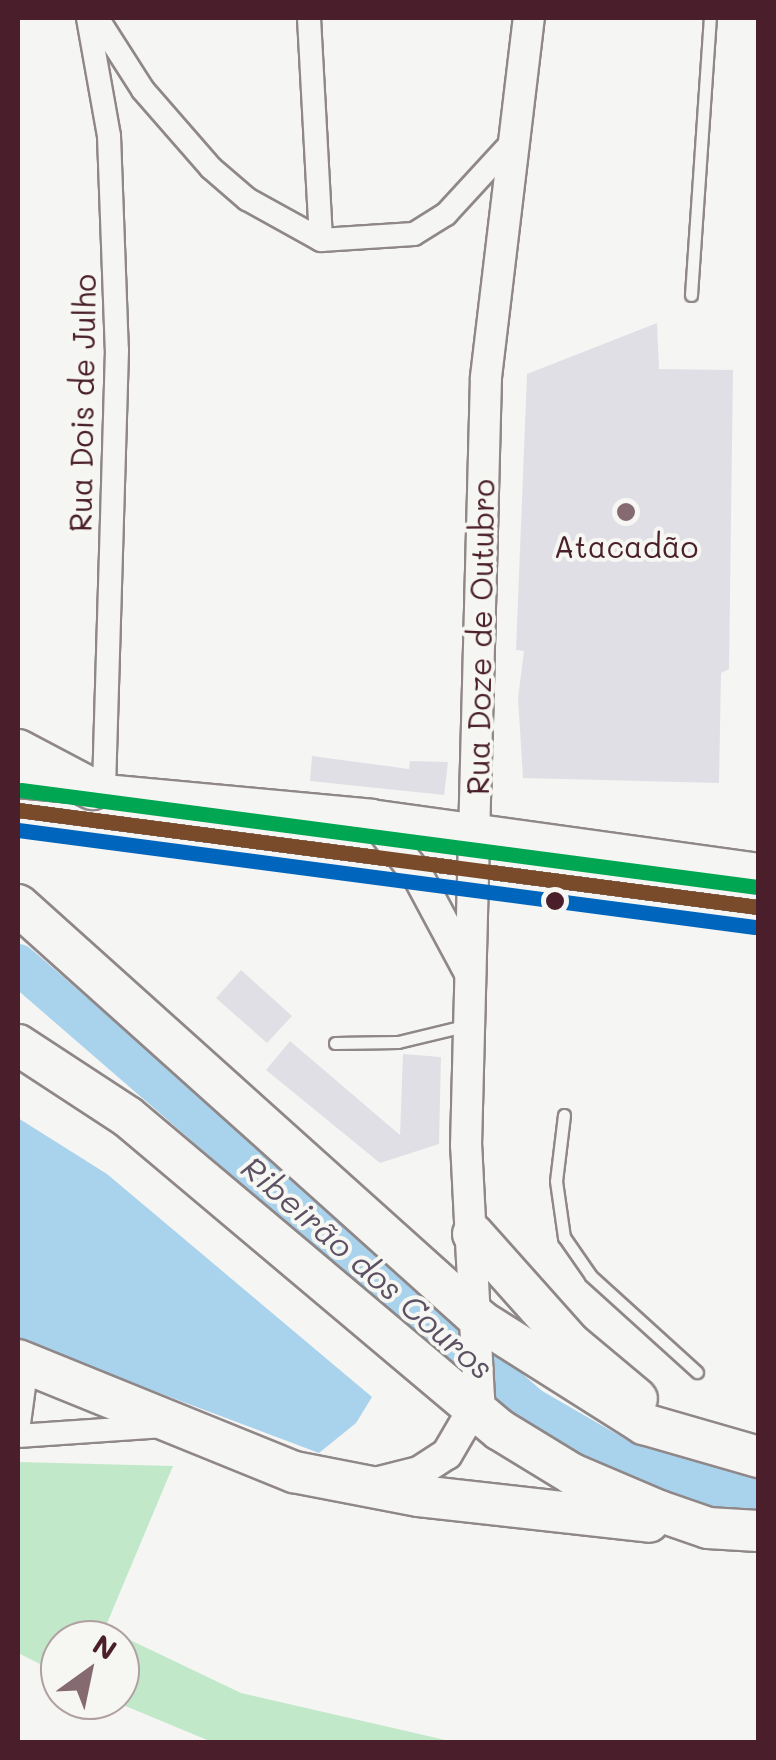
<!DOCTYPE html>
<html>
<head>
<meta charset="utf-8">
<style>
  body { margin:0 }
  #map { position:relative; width:776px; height:1760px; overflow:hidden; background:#f5f5f3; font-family:Mali,sans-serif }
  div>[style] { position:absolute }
  .green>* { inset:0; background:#c2e8ca }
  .water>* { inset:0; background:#a9d3ec }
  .river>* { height:40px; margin:-20px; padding:0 20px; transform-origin:20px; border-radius:20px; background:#a9d3ec }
  .building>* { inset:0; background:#e1dfe6 }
  .roads { filter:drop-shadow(2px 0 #8f8788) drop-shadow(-2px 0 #8f8788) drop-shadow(0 2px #8f8788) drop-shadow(0 -2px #8f8788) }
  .lane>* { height:11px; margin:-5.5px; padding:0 5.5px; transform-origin:5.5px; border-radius:5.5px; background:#f5f5f3 }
  .street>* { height:22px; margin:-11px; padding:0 11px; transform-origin:11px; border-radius:11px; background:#f5f5f3 }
  .secondary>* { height:30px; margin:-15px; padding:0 15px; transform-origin:15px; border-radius:15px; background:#f5f5f3 }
  .highway>* { height:40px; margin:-20px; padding:0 20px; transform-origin:20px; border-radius:20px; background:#f5f5f3 }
  .bus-1>* { height:15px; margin:-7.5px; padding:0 7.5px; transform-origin:7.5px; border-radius:7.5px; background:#7a4b2a }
  .bus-2>* { height:15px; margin:-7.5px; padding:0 7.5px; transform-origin:7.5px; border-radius:7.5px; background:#0065bd }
  .bus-3>* { height:15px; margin:-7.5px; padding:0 7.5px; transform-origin:7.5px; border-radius:7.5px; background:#00a651 }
  .dots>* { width:28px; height:28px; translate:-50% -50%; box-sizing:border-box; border:5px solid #f6f6f2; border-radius:50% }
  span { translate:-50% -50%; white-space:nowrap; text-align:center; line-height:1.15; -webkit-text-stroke:8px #f6f6f2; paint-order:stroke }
  .street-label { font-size:30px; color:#4a1f2b }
  .poi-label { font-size:30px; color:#4a1f2b }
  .water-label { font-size:32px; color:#5d5164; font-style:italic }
  .frame { position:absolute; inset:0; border:20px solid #4a1f2b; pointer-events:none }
  .north { position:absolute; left:40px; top:1620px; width:100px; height:100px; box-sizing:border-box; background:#f6f6f2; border:2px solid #b1a0a2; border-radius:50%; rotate:33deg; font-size:28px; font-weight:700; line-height:40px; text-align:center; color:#4a1f2b }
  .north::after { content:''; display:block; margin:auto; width:35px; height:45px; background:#866a71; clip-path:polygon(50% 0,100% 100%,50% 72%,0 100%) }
</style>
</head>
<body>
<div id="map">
  <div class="green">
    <div style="clip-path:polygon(18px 1462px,173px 1466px,105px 1628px,241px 1693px,454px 1742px,212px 1742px,111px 1700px,120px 1700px,120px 1640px,60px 1640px,60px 1674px,18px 1653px)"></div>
  </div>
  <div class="water">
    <div style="clip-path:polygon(18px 1118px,107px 1174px,372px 1397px,356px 1423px,319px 1453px,18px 1340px)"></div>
  </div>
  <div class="river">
    <div style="left:18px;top:964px;width:677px;rotate:40.87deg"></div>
    <div style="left:530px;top:1407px;width:112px;rotate:30deg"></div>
    <div style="left:627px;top:1463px;width:136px;rotate:15.4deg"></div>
  </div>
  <div class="building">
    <div style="clip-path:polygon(657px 323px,659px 369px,733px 370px,729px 669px,721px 673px,719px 783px,523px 778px,518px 698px,524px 651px,516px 650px,527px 374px)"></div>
    <div style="clip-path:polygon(312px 756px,409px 769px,410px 761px,448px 762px,444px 795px,310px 781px)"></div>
    <div style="clip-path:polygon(241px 970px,292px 1016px,267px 1043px,216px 998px)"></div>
    <div style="clip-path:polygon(290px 1041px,400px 1135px,403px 1054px,441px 1057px,439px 1144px,380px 1163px,266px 1070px)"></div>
  </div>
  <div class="roads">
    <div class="lane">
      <div style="left:691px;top:295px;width:278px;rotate:-86.1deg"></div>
      <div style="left:18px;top:810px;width:746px;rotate:7.47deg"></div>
      <div style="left:335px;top:1043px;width:63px;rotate:-0.9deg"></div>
      <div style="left:398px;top:1042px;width:73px;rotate:-13.5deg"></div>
      <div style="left:564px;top:1115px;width:66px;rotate:96.9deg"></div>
      <div style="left:556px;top:1181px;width:57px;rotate:81.9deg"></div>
      <div style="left:564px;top:1237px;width:47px;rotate:55.3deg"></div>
      <div style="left:591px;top:1276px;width:143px;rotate:42.2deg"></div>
    </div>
    <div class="street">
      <div style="left:88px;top:18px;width:120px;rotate:79.9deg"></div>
      <div style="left:109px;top:136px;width:214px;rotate:87.9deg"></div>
      <div style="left:117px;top:350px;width:441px;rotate:91.7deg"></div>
      <div style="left:97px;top:18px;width:85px;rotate:57.4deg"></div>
      <div style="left:143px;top:90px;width:103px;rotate:48.9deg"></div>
      <div style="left:211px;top:168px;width:48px;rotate:40.7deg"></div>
      <div style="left:247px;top:199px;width:85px;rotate:29deg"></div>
      <div style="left:321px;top:240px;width:93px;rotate:-3.7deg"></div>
      <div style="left:414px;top:234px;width:38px;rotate:-32deg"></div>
      <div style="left:446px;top:214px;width:103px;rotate:-47.4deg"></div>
      <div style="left:309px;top:18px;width:222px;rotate:86.9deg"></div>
      <div style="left:18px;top:1431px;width:68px;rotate:-82.3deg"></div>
      <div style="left:18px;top:1436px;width:146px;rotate:-3.9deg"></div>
    </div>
    <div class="secondary">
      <div style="left:18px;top:782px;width:355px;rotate:5.3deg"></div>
      <div style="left:371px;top:815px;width:391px;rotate:7.9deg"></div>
      <div style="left:371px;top:815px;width:77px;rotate:52.4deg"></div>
      <div style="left:418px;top:876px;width:110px;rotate:61.8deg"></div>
      <div style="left:371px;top:1484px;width:49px;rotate:-14deg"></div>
      <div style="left:419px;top:1472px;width:33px;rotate:-33deg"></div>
      <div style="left:447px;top:1454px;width:64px;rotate:-59.8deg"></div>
      <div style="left:479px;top:1399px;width:253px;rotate:-92.9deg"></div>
      <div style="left:466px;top:1146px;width:769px;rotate:-88.51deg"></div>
      <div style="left:486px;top:377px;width:362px;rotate:-83.2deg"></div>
    </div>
    <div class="highway">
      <div style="left:18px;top:750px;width:84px;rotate:27.8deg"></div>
      <div style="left:18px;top:905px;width:622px;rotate:41.94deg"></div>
      <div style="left:481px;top:1321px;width:193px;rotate:32.3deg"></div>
      <div style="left:644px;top:1424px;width:119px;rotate:16.1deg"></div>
      <div style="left:18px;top:1045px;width:131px;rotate:33.2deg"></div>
      <div style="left:128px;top:1117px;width:486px;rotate:40.1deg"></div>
      <div style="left:500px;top:1430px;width:84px;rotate:31.4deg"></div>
      <div style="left:572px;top:1474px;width:95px;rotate:23deg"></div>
      <div style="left:659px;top:1511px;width:52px;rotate:19.1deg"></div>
      <div style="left:708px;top:1528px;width:50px;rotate:3.4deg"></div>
      <div style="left:473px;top:1234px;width:146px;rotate:48.3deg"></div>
      <div style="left:570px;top:1343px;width:87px;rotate:39.9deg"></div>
      <div style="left:18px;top:1360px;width:298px;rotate:22.1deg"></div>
      <div style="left:294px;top:1472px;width:127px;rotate:10.9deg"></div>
      <div style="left:419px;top:1496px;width:231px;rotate:6.4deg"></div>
    </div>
  </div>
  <div class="bus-1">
    <div style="left:18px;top:810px;width:746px;rotate:7.47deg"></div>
  </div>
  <div class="bus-2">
    <div style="left:18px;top:830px;width:743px;rotate:7.5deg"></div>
  </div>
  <div class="bus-3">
    <div style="left:21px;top:790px;width:743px;rotate:7.5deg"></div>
  </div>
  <div class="dots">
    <div style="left:626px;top:512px;background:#866a71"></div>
    <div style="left:555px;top:901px;background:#4a1f2b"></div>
  </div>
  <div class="street-label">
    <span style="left:82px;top:403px;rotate:-89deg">Rua Dois de Julho</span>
    <span style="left:480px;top:637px;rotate:-89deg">Rua Doze de Outubro</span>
  </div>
  <div class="poi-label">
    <span style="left:626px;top:546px">Atacadão</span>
  </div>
  <div class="water-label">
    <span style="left:368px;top:1267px;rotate:41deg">Ribeirão dos Couros</span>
  </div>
  <div class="frame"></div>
  <div class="north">N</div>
</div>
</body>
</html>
